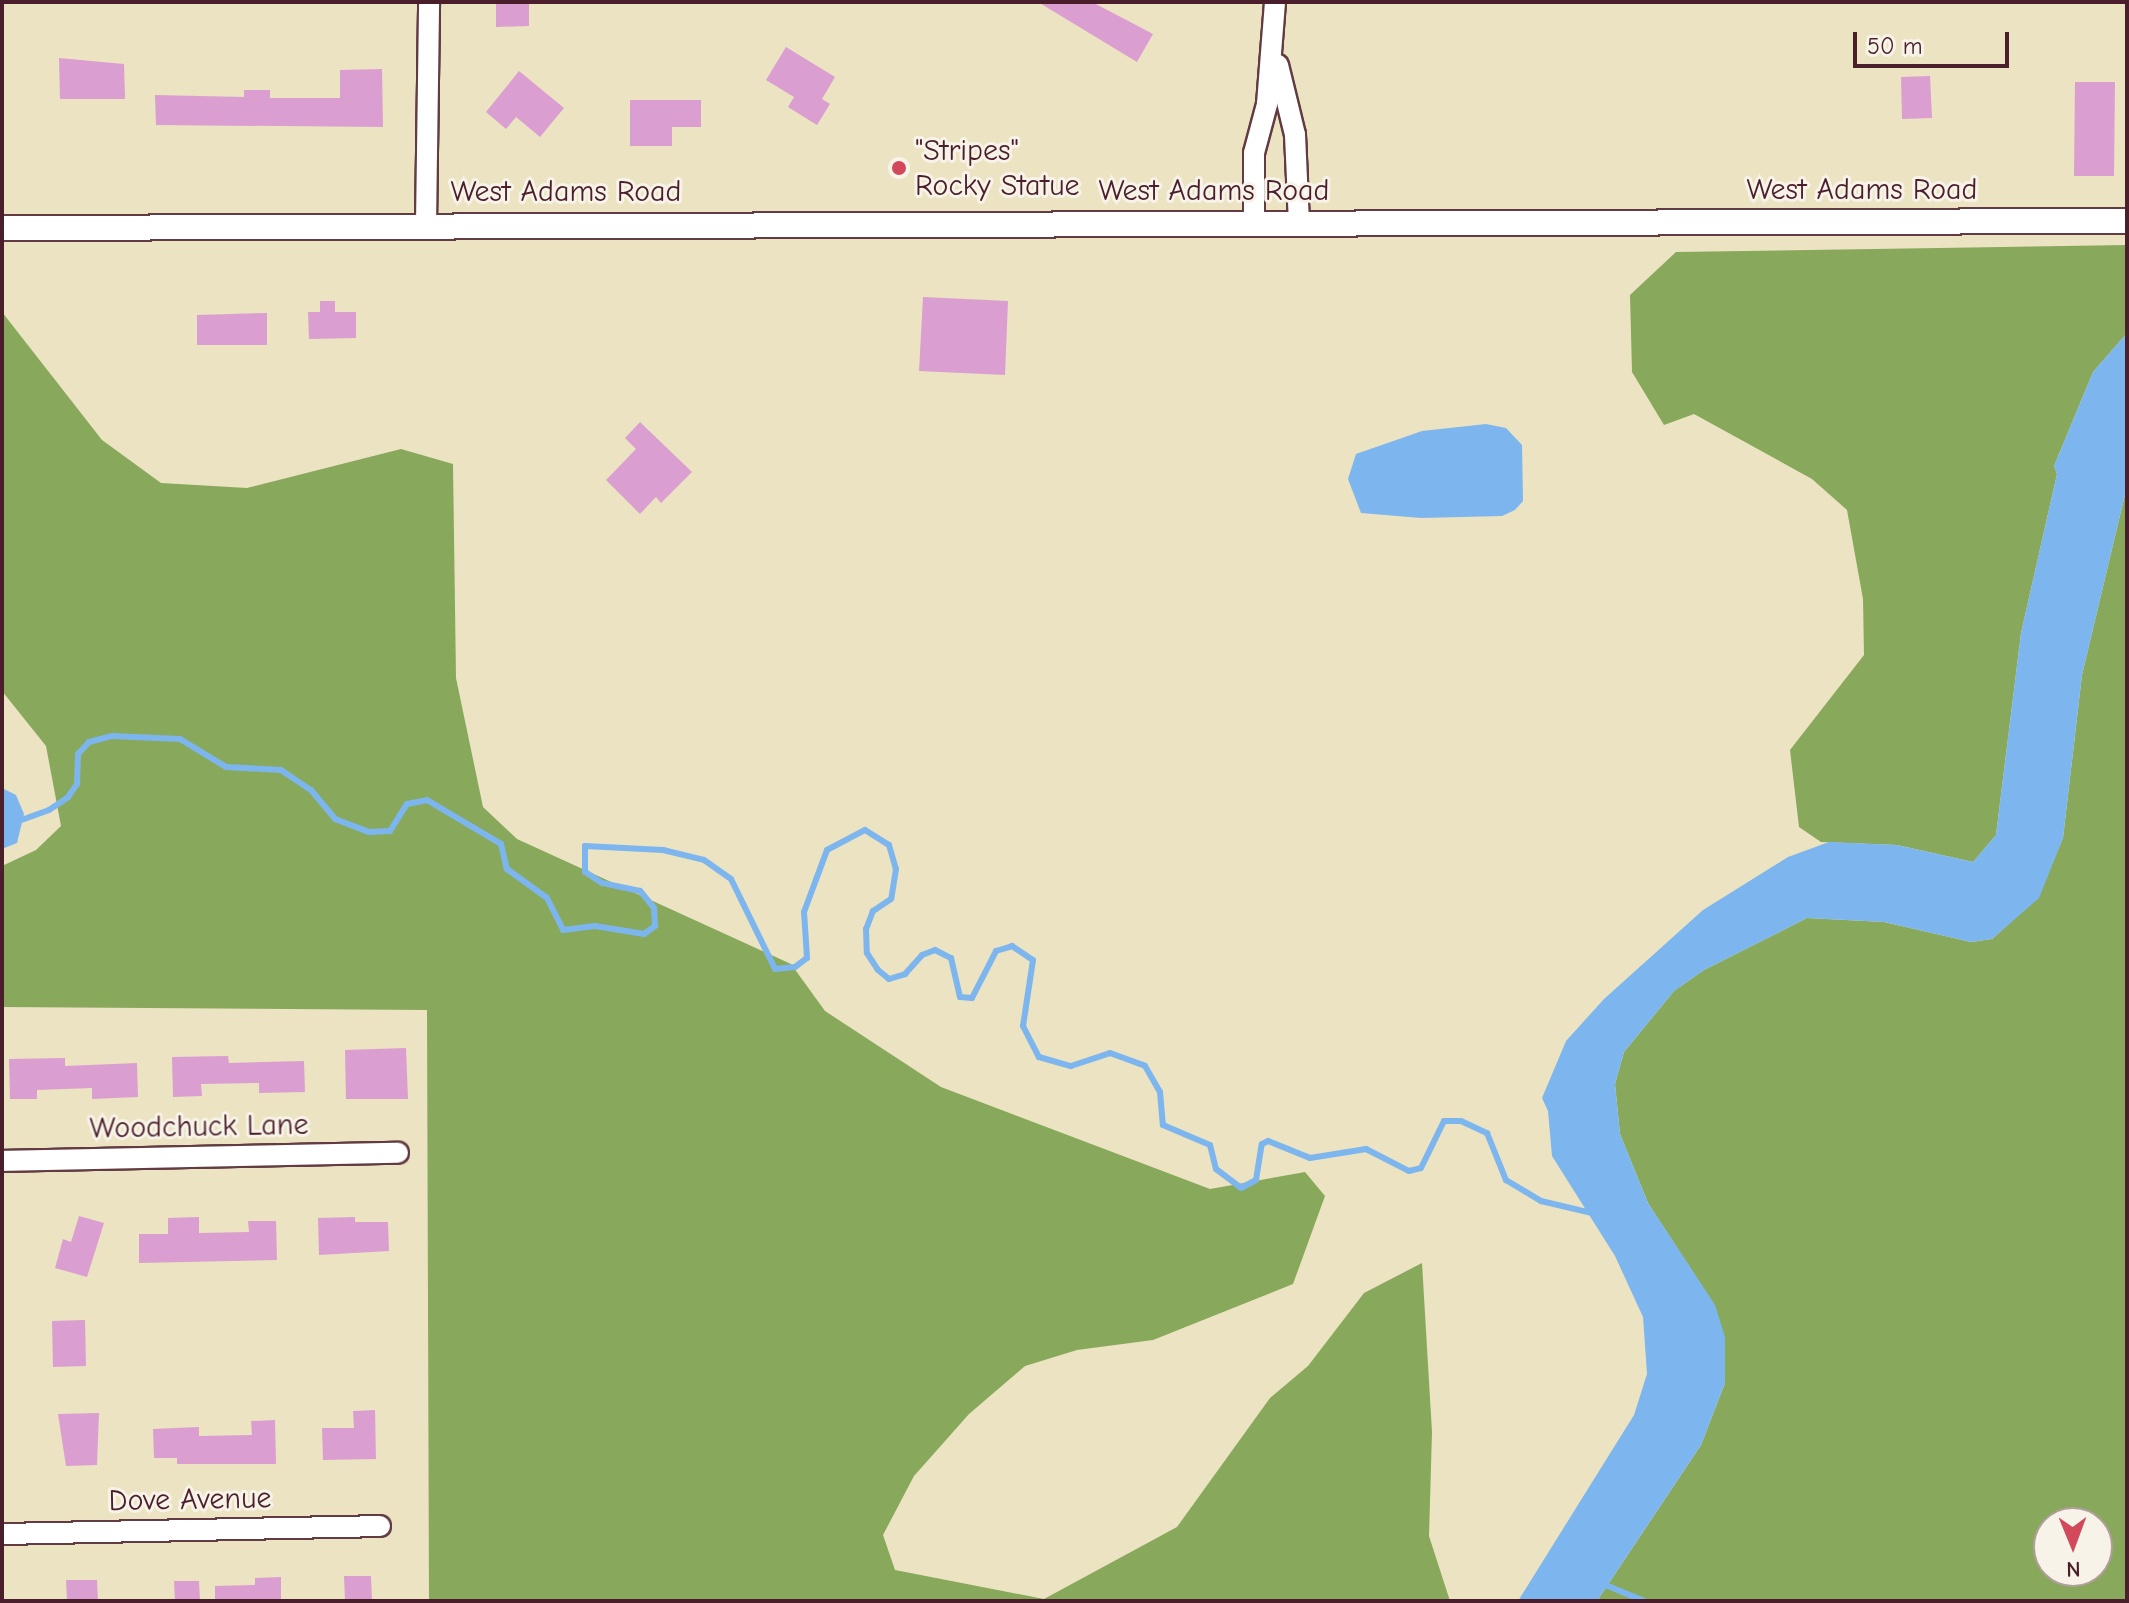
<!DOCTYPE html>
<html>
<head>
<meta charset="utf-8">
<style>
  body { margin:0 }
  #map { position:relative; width:2129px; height:1603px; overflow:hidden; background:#ebe3c2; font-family:"Comic Neue",sans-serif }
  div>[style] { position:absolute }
  .forest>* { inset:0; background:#88a85c }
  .water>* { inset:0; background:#7db6ee }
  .stream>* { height:6px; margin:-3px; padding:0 3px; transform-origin:3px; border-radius:3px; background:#7db6ee }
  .building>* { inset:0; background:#da9fd0 }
  .roads { filter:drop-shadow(2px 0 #623c42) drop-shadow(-2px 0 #623c42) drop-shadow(0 2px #623c42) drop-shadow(0 -2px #623c42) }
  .minor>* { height:20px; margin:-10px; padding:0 10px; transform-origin:10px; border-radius:10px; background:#fff }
  .tertiary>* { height:24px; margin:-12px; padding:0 12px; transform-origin:12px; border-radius:12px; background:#fff }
  .dots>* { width:22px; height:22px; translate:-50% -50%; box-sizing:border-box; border:4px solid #f7f3e8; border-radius:50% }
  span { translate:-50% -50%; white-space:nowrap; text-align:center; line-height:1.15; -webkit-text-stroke:6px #f7f3e8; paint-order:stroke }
  .poi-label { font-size:30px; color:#4a1f2b }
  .left { translate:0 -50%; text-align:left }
  .street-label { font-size:30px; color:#4a1f2b }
  .frame { position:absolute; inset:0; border:4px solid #4a1f2b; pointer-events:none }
  .north { position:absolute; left:2033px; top:1507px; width:80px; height:80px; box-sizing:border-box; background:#f7f3e8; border:2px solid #b29e9c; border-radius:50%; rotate:179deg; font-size:22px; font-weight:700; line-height:32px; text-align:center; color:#4a1f2b }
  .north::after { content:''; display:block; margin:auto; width:28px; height:36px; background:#d1495b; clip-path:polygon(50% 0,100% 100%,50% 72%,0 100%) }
  .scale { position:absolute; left:1853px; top:32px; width:156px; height:36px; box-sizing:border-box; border:4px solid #4a1f2b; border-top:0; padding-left:10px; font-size:24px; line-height:28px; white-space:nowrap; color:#4a1f2b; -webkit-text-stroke:6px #f7f3e8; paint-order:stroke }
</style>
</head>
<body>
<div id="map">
  <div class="forest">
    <div style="clip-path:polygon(2127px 245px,2127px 333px,2093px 372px,2054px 466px,2057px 474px,2021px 633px,1996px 835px,1973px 862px,1897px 845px,1821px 842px,1799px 827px,1790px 750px,1864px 655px,1863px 599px,1847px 510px,1812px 479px,1694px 414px,1664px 425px,1632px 372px,1630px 295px,1676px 252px)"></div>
    <div style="clip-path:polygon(2px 312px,102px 440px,161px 483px,247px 488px,401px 449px,453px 464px,456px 678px,483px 807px,517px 839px,791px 964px,825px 1011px,941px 1087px,1210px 1189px,1305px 1172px,1325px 1196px,1293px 1284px,1153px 1340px,1077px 1350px,1025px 1366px,969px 1414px,914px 1476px,883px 1535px,895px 1570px,1044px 1599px,1177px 1527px,1270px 1398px,1308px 1366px,1364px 1293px,1422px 1263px,1432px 1432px,1429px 1536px,1450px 1601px,429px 1601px,427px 1010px,2px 1007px,2px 866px,36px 850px,61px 826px,46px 746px,2px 691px)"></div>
    <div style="clip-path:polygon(evenodd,2127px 486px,2127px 1601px,1597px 1601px,1701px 1445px,1725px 1383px,1715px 1306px,1648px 1203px,1620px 1134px,1615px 1084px,1624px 1052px,1674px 991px,1704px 970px,1807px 918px,1884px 922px,1971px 942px,1992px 939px,2038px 898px,2063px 838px,2082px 675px,2127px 486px,2049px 1523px,2097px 1523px,2097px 1571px,2049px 1571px,2049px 1523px)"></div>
  </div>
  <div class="water">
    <div style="clip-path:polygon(2127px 333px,2127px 486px,2082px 675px,2063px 838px,2039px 898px,1992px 939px,1971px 942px,1884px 922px,1807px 918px,1704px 970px,1674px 991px,1624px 1052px,1615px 1084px,1620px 1134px,1648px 1203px,1715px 1305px,1725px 1337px,1725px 1383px,1701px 1445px,1597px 1601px,1518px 1601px,1634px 1415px,1647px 1374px,1643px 1317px,1615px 1256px,1552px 1156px,1548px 1111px,1542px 1098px,1566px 1041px,1604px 999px,1703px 910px,1788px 857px,1829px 842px,1897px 845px,1973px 862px,1996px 835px,2021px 633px,2057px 474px,2054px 466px,2093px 372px)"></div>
    <div style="clip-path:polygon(1486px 424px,1506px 428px,1522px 445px,1523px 501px,1515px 510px,1502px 516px,1421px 518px,1361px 513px,1348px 479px,1356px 454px,1422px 431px)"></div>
    <div style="clip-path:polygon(2px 788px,16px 795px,24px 814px,17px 843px,2px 849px)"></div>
  </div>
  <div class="stream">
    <div style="left:2px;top:827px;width:50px;rotate:-19.9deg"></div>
    <div style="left:49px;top:810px;width:23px;rotate:-34deg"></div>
    <div style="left:68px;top:797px;width:16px;rotate:-55deg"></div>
    <div style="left:77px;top:784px;width:30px;rotate:-88deg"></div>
    <div style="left:78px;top:754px;width:16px;rotate:-47deg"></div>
    <div style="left:89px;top:742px;width:24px;rotate:-15deg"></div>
    <div style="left:112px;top:736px;width:68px;rotate:2.5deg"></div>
    <div style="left:180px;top:739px;width:54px;rotate:31.3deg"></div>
    <div style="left:226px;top:767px;width:55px;rotate:3.1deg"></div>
    <div style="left:281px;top:770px;width:36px;rotate:34deg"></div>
    <div style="left:311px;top:790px;width:38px;rotate:50deg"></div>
    <div style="left:335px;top:819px;width:36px;rotate:21deg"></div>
    <div style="left:369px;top:832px;width:21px;rotate:-3deg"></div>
    <div style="left:390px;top:831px;width:32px;rotate:-58deg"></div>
    <div style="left:407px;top:804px;width:20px;rotate:-11deg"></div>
    <div style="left:427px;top:800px;width:86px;rotate:30.7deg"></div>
    <div style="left:501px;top:844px;width:26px;rotate:77deg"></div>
    <div style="left:507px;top:869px;width:49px;rotate:35.9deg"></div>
    <div style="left:547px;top:898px;width:36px;rotate:63deg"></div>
    <div style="left:563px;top:930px;width:32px;rotate:-7deg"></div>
    <div style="left:595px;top:926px;width:50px;rotate:9.3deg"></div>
    <div style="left:644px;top:934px;width:14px;rotate:-36deg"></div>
    <div style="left:655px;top:926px;width:18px;rotate:-93deg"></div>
    <div style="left:654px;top:908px;width:22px;rotate:-129deg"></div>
    <div style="left:640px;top:891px;width:39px;rotate:-168deg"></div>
    <div style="left:602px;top:883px;width:20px;rotate:-147deg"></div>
    <div style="left:585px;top:872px;width:26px;rotate:-90deg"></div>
    <div style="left:585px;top:846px;width:78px;rotate:2.9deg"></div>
    <div style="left:663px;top:850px;width:42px;rotate:13.7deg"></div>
    <div style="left:704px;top:860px;width:33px;rotate:35deg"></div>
    <div style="left:731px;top:879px;width:100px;rotate:63.9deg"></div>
    <div style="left:775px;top:969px;width:20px;rotate:-6deg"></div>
    <div style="left:795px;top:967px;width:15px;rotate:-37deg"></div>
    <div style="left:807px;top:958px;width:46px;rotate:-93.7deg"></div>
    <div style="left:804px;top:912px;width:66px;rotate:-69.6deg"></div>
    <div style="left:827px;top:850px;width:43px;rotate:-27.8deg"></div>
    <div style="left:865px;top:830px;width:28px;rotate:32deg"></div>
    <div style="left:889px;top:845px;width:25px;rotate:74deg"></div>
    <div style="left:896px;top:869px;width:30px;rotate:99deg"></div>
    <div style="left:891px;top:899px;width:22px;rotate:146deg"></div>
    <div style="left:873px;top:911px;width:19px;rotate:111deg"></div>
    <div style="left:866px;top:929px;width:24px;rotate:88deg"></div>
    <div style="left:867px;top:953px;width:20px;rotate:57deg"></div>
    <div style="left:878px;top:970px;width:14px;rotate:39deg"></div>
    <div style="left:889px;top:979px;width:17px;rotate:-17deg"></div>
    <div style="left:905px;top:974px;width:25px;rotate:-48deg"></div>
    <div style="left:922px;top:955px;width:14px;rotate:-21deg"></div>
    <div style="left:935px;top:950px;width:18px;rotate:27deg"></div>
    <div style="left:951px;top:958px;width:40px;rotate:77deg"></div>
    <div style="left:960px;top:997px;width:12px;rotate:5deg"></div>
    <div style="left:972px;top:998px;width:53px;rotate:-62.9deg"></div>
    <div style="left:996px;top:951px;width:17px;rotate:-17deg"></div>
    <div style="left:1012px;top:946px;width:25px;rotate:34deg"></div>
    <div style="left:1033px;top:960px;width:67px;rotate:98.6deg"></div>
    <div style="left:1023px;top:1026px;width:35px;rotate:63deg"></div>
    <div style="left:1039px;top:1057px;width:33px;rotate:16deg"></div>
    <div style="left:1071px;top:1066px;width:41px;rotate:-18.4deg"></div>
    <div style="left:1110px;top:1053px;width:37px;rotate:20deg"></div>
    <div style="left:1145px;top:1066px;width:30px;rotate:60deg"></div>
    <div style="left:1160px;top:1092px;width:33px;rotate:85deg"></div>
    <div style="left:1163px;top:1125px;width:51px;rotate:23.1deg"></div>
    <div style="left:1210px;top:1145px;width:25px;rotate:76deg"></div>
    <div style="left:1216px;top:1169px;width:31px;rotate:37deg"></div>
    <div style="left:1241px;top:1188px;width:17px;rotate:-28deg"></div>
    <div style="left:1256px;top:1180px;width:36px;rotate:-81deg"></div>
    <div style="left:1262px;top:1144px;width:7px;rotate:-27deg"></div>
    <div style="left:1268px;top:1141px;width:45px;rotate:22deg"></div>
    <div style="left:1310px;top:1158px;width:57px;rotate:-9.1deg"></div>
    <div style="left:1366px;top:1149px;width:48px;rotate:27.1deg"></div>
    <div style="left:1409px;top:1171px;width:12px;rotate:-14deg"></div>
    <div style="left:1421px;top:1168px;width:52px;rotate:-63.9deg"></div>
    <div style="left:1444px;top:1121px;width:17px"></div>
    <div style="left:1461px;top:1121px;width:29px;rotate:25deg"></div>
    <div style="left:1487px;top:1133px;width:51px;rotate:68deg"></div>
    <div style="left:1506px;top:1180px;width:41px;rotate:31deg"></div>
    <div style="left:1541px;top:1201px;width:57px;rotate:13.3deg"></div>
    <div style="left:1603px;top:1584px;width:44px;rotate:22.5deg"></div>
  </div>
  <div class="building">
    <div style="clip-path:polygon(496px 2px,529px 2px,529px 26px,496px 27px)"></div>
    <div style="clip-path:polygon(1038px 2px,1092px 2px,1153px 34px,1137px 62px)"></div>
    <div style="clip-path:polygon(786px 47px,835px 77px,822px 99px,830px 104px,817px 125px,788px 107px,794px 97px,766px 80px)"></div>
    <div style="clip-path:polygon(59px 58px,124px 64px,125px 99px,60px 99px)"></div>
    <div style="clip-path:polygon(382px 69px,383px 127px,156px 125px,155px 95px,244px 97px,244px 90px,270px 90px,270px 98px,340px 98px,340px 70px)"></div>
    <div style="clip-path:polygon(519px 71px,564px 108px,540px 137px,516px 117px,506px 129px,486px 112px)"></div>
    <div style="clip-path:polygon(1930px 76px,1932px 118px,1902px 119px,1901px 77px)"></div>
    <div style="clip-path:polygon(2075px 82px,2115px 82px,2114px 176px,2074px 176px)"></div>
    <div style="clip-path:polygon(630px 100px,701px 100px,701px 127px,672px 127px,672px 146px,630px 146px)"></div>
    <div style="clip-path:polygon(923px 297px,1008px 301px,1005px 375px,919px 371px)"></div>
    <div style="clip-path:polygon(320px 301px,335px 301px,335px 312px,356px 312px,356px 338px,309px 339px,308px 312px,320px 312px)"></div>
    <div style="clip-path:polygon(267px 313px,267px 345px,197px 345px,197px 315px)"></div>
    <div style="clip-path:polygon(640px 422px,692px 472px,661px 503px,656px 497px,640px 514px,606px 480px,636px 449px,625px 438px)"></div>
    <div style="clip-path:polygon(406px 1048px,408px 1099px,346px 1099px,345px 1050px)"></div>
    <div style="clip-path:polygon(228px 1056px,229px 1063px,304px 1061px,305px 1092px,259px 1093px,259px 1083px,201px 1084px,202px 1096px,173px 1097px,172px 1057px)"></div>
    <div style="clip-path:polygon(65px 1058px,65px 1066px,137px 1063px,138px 1097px,92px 1099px,92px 1088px,37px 1090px,37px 1099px,10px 1099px,9px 1059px)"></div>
    <div style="clip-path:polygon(79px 1216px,104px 1223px,87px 1277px,55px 1268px,63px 1239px,71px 1242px)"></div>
    <div style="clip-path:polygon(199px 1217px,199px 1233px,249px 1232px,248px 1221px,276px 1221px,277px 1260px,139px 1263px,139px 1234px,168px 1234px,168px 1218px)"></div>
    <div style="clip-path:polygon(355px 1217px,355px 1222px,388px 1222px,389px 1251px,319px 1255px,318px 1218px)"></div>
    <div style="clip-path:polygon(85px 1320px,86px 1366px,53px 1367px,52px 1321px)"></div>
    <div style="clip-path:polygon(375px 1410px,376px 1459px,323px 1460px,322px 1428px,354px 1428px,353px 1411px)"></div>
    <div style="clip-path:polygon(99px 1413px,97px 1465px,66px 1466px,58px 1414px)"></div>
    <div style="clip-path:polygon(275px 1420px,276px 1464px,177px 1464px,177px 1458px,154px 1458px,153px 1429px,199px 1427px,199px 1436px,252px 1435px,251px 1421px)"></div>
    <div style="clip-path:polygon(344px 1576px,371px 1576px,372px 1601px,345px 1601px)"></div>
    <div style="clip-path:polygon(281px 1577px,281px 1601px,215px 1601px,215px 1586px,255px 1585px,255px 1578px)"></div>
    <div style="clip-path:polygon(66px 1580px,97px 1580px,98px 1601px,67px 1601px)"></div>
    <div style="clip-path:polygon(174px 1581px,199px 1581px,200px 1601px,175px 1601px)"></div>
  </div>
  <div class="roads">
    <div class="minor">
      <div style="left:1278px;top:65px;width:72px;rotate:76.3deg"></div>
      <div style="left:1295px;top:135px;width:88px;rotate:87.4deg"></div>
      <div style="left:1254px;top:223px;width:70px;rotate:-90deg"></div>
      <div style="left:1254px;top:153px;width:51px;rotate:-75.1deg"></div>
      <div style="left:1267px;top:104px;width:102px;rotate:-85.5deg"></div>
      <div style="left:426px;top:224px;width:222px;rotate:-89.2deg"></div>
      <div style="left:2px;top:1161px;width:396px;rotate:-1.2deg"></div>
      <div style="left:2px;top:1534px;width:378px;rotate:-1.2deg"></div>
    </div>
    <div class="tertiary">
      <div style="left:2px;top:228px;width:2125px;rotate:-0.19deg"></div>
    </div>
  </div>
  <div class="dots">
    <div style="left:899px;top:168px;background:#d1495b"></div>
  </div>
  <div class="poi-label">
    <span class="left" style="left:915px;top:168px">"Stripes"<br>Rocky Statue</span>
  </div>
  <div class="street-label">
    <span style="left:1862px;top:190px">West Adams Road</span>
    <span style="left:1214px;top:191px">West Adams Road</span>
    <span style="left:566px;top:192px">West Adams Road</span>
    <span style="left:199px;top:1127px;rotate:-1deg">Woodchuck Lane</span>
    <span style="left:190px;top:1500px;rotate:-1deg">Dove Avenue</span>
  </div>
  <div class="frame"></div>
  <div class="north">N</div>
  <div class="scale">50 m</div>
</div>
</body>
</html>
